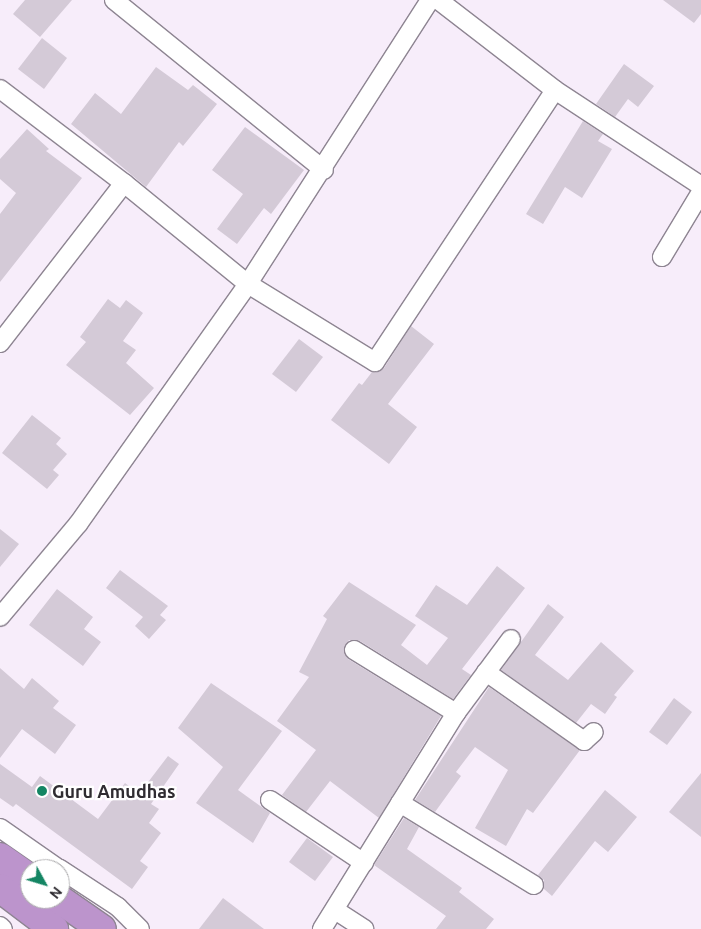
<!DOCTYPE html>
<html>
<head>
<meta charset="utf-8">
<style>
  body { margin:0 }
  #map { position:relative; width:701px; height:929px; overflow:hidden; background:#f7edfa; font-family:Ubuntu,sans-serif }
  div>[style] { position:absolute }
  .building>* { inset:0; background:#d4cad7 }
  .roads { filter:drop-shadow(1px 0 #8e8592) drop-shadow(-1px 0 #8e8592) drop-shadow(0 1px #8e8592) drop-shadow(0 -1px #8e8592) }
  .minor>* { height:18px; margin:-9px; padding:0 9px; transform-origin:9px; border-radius:9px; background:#fff }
  .trunk>* { height:28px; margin:-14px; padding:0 14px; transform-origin:14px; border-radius:14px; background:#bc94cc }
  .dots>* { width:14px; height:14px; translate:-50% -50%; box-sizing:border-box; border:2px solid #fff; border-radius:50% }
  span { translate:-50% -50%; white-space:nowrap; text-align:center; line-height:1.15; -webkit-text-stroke:4.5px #fff; paint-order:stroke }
  .poi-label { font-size:18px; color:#2f2c31; font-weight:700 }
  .left { translate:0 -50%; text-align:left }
  .north { position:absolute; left:20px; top:859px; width:50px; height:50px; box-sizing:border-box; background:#fff; border:1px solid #acabad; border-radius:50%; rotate:129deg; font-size:14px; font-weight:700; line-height:20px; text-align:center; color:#2f2c31 }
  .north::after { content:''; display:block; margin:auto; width:18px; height:22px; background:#148563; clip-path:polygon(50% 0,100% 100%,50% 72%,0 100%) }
</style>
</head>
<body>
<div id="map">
  <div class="building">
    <div style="clip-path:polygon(25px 0,72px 0,40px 37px,13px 14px)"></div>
    <div style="clip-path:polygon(663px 0,701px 0,701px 14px,694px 23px)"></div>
    <div style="clip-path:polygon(42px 38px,67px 58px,44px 89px,18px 69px)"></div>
    <div style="clip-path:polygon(624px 64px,654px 86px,638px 107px,628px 99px,615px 117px,596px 104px)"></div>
    <div style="clip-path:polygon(156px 67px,188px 90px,193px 85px,217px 104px,183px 146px,179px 142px,146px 187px,71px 124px,95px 93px,121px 114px)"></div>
    <div style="clip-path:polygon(583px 121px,603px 134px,598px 141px,612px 149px,582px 198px,565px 187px,543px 224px,526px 214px)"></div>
    <div style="clip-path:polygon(245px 127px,304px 170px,271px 214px,264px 208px,237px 244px,217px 229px,243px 194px,212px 170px)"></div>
    <div style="clip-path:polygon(27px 129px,49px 149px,46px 151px,82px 178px,0 282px,0 214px,16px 193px,0 179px,0 159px)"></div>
    <div style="clip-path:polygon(108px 299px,120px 308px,126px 300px,143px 313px,123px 341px,136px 350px,126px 363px,154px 388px,130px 415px,66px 365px,86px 342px,80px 337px)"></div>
    <div style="clip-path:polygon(411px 326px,434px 344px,388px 404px,417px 427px,389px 464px,331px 420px,359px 383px,362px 385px,372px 372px,384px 368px)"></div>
    <div style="clip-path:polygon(299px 339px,323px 357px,296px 392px,272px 374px)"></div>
    <div style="clip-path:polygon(32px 415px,61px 438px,56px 444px,67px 454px,53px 470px,59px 475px,47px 489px,2px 453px)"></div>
    <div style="clip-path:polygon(0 529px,19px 544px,0 567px)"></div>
    <div style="clip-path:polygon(497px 566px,525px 588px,462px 669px,471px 675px,453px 699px,360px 641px,349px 640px,345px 645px,348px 659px,441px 716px,379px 818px,330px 781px,306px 812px,282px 795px,316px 750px,277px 721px,309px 677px,299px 672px,327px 619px,323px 616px,349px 582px,416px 625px,401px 645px,427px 665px,448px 638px,415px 616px,436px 585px,467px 605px)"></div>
    <div style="clip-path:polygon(120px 570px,168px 606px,160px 615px,166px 620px,149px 639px,135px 626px,143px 617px,106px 588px)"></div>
    <div style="clip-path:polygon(57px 589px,93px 617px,84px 629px,101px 642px,83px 666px,29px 625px)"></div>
    <div style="clip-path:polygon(548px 604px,564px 617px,535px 655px,568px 680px,601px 642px,634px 671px,614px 695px,617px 697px,605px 714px,591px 704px,576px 723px,501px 670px)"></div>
    <div style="clip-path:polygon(0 668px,24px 689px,32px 678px,59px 701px,53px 708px,76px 725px,55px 754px,22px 729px,0 758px)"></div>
    <div style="clip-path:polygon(211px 683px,282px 731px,238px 790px,270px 813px,253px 843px,196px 803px,223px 767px,178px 728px)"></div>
    <div style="clip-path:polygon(489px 687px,580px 750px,533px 813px,527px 809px,506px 846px,475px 828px,508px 770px,475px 747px,456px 772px,461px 776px,435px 812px,415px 800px)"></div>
    <div style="clip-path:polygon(674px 698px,692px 712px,667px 745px,649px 732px)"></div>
    <div style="clip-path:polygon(168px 756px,179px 764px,151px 804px,159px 809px,149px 823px,161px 833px,140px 861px,148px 867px,132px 889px,16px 804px,13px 807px,0 798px,0 764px,32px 787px,40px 776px,98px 819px,125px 783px,139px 794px)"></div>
    <div style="clip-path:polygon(701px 773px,701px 837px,669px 812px)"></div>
    <div style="clip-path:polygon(605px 790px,637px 817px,608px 852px,595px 841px,552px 896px,544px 889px,544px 880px,538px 875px)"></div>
    <div style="clip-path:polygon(404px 818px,419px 827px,407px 849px,462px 888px,459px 892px,494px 919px,486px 929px,436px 929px,446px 916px,374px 865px)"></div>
    <div style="clip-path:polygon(307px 838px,333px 857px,315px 881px,289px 862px)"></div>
    <div style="clip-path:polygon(223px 898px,264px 929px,199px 929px)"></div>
  </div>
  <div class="roads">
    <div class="minor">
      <div style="left:114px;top:0;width:270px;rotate:39deg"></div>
      <div style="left:430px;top:0;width:337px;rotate:122.7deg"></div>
      <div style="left:248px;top:284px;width:149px;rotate:31.6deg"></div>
      <div style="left:375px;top:362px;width:326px;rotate:-56.5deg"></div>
      <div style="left:555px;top:90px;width:148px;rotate:-142.4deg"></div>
      <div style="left:0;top:89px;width:156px;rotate:37.2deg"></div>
      <div style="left:124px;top:183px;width:160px;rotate:39.2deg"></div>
      <div style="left:248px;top:284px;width:294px;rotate:125.3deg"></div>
      <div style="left:78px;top:524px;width:121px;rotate:130deg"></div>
      <div style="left:555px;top:90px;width:175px;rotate:33.3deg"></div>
      <div style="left:662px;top:257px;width:76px;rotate:-59deg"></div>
      <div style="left:0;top:343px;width:202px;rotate:-52.2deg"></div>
      <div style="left:354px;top:650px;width:120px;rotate:31.7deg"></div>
      <div style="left:486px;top:672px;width:120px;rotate:35.1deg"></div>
      <div style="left:584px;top:741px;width:13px;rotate:-42deg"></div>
      <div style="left:270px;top:800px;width:113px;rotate:33.8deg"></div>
      <div style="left:400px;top:803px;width:157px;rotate:31.5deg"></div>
      <div style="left:0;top:828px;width:72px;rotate:34.8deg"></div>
      <div style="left:60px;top:869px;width:69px;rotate:33.2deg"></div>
      <div style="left:118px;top:907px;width:31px;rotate:45deg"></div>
      <div style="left:335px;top:910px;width:35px;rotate:33deg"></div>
      <div style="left:0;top:926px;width:4px;rotate:45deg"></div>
      <div style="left:322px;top:929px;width:254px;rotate:-58.2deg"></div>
      <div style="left:456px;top:713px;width:92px;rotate:-53.4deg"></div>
    </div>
    <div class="trunk">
      <div style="left:0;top:857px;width:37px;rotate:35deg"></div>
      <div style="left:0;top:888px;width:68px;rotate:37.2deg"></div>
      <div style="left:59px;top:899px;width:52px;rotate:34.9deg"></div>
    </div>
  </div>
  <div class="dots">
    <div style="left:42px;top:791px;background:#148563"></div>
  </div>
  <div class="poi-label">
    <span class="left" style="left:52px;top:791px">Guru Amudhas</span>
  </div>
  <div class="north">N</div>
</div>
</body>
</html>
